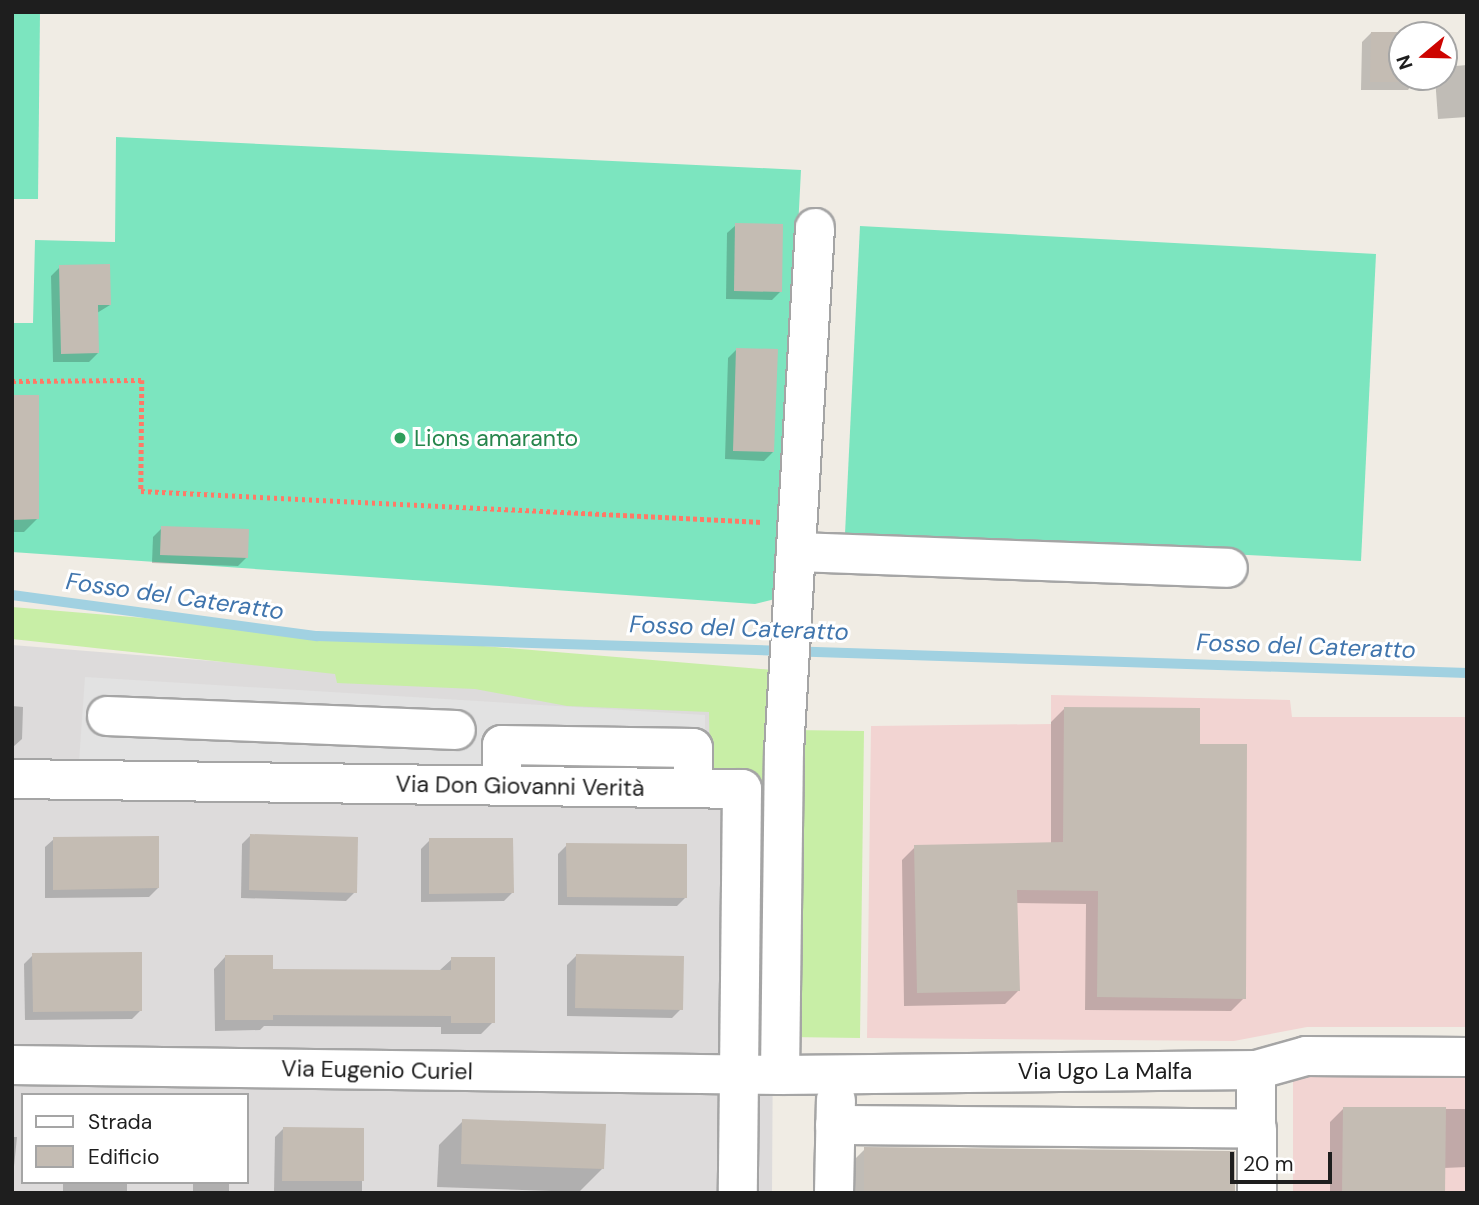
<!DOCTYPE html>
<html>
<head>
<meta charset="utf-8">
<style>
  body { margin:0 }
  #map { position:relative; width:1479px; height:1205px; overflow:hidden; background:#f0ece4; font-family:"DM Sans",sans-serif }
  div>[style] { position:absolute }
  .residential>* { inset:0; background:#dddbdb }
  .commercial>* { inset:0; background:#f2d4d2 }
  .grass>* { inset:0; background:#c8eea6 }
  .pitch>* { inset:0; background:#7ce5bf }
  .parking>* { inset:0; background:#e2e2e2 }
  .shadow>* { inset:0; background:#0003 }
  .stream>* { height:10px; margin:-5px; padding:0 5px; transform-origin:5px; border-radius:5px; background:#a1d1e1 }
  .building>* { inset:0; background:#c4bcb3 }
  .path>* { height:4.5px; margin-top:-2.25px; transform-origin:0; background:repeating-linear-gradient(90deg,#ff7966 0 3.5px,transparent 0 7px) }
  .roads { filter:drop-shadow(2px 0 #a5a5a5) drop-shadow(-2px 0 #a5a5a5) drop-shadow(0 2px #a5a5a5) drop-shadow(0 -2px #a5a5a5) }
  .minor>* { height:38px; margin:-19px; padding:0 19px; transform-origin:19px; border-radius:19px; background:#fff }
  .dots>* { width:19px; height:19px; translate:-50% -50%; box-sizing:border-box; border:4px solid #fff; border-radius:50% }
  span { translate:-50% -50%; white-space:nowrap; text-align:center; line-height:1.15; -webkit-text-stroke:6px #fff; paint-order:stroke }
  .leisure-label { font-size:23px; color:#27864d }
  .left { translate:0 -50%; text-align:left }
  .street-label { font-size:23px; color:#1e1e1e }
  .water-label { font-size:24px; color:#4075ad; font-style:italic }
  .frame { position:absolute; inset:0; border:14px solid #1e1e1e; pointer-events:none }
  .legend { position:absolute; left:21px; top:1093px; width:228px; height:91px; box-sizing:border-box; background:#fff; border:2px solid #a5a5a5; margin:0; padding:9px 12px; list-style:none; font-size:21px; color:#1e1e1e }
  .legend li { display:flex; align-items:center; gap:14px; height:35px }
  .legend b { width:35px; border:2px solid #a5a5a5 }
  .north { position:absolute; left:1388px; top:21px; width:70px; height:70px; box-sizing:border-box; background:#fff; border:2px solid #a5a5a5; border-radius:50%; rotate:251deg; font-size:19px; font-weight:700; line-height:28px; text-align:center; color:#1e1e1e }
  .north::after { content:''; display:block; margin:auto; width:24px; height:32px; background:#cd0400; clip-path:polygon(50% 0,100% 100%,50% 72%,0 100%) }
  .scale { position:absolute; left:1230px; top:1152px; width:102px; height:32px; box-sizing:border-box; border:4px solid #1e1e1e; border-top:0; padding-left:9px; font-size:21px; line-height:24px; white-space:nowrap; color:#1e1e1e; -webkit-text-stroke:5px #fff; paint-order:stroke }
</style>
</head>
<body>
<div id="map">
  <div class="residential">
    <div style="clip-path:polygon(evenodd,12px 645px,775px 706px,772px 1193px,12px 1193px,12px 645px,23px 1095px,247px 1095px,247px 1182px,23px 1182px,23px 1095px)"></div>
  </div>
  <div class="commercial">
    <div style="clip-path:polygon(1051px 695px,1290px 700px,1292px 717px,1467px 717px,1467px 1027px,1307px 1027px,1234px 1041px,867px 1038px,871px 726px,1051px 724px)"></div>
    <div style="clip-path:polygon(1467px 1073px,1467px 1193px,1293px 1193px,1293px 1075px)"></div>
  </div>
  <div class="grass">
    <div style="clip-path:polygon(12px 607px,774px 670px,766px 697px,769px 1039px,757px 1039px,757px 775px,710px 771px,709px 712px,567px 706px,475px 689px,337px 683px,335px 674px,12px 639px)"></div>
    <div style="clip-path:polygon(793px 730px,864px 731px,860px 1038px,789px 1037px)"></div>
  </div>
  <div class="pitch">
    <div style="clip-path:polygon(12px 12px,40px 12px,38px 199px,12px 199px)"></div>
    <div style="clip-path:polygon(116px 137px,801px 170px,779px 598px,755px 604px,12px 552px,12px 323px,33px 323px,35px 240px,115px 242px)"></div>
    <div style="clip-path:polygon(860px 226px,1376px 254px,1361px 561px,845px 534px)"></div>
  </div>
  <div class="parking">
    <div style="clip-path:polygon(85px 677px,705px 715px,705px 772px,79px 762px)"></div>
  </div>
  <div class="shadow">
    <div style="clip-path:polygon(1371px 33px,1418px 33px,1402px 35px,1402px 77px,1417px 77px,1408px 90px,1361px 90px,1362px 42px)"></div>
    <div style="clip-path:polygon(1467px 65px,1467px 117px,1438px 119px,1435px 77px,1444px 77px,1444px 67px)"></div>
    <div style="clip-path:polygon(736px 225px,781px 291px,772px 300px,726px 299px,727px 233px)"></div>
    <div style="clip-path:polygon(60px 267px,110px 305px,97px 313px,98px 353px,89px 362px,53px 362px,51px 276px)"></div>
    <div style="clip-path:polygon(737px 349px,773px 452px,764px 461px,725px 459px,728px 358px)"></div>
    <div style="clip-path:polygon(12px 396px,37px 519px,24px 532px,12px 532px)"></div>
    <div style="clip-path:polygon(162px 528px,247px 557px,238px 566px,152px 563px,153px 537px)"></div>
    <div style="clip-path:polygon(12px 706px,23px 707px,22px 739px,13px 747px)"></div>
    <div style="clip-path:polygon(1065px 708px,1198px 746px,1244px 998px,1231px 1011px,1085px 1010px,1086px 904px,1016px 903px,1018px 991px,1005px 1004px,904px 1006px,902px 860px,915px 847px,1051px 844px,1051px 722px)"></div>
    <div style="clip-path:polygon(251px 835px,355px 892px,346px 901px,241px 898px,242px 844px)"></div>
    <div style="clip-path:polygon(54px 839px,158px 888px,149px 897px,45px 898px,45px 847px)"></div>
    <div style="clip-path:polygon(430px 840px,512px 893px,504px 901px,421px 902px,421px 849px)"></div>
    <div style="clip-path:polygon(567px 845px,686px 897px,677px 906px,558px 905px,558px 854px)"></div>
    <div style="clip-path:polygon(33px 955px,140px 1011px,132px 1019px,25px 1020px,24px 964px)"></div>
    <div style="clip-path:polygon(576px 956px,681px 1009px,672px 1018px,567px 1016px,567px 965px)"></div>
    <div style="clip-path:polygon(225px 957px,271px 971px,440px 970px,452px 959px,493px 1022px,481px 1034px,441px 1034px,441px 1027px,264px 1026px,260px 1030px,215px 1031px,214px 969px)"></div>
    <div style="clip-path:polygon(1343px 1109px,1467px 1109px,1467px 1167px,1444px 1168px,1443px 1193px,1330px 1193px,1330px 1122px)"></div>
    <div style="clip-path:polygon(463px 1121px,603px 1168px,579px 1192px,437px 1187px,439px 1145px)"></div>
    <div style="clip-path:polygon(284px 1128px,362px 1129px,362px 1193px,274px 1193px,275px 1137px)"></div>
    <div style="clip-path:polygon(12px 1137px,17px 1137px,12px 1186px)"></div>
    <div style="clip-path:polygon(865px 1149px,1233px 1193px,851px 1193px,852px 1162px)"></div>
    <div style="clip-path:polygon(63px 1182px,127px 1182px,127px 1193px,63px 1193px)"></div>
    <div style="clip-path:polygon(193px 1182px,229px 1182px,229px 1193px,193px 1193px)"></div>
  </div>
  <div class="stream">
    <div style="left:12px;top:595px;width:308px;rotate:7.7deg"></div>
    <div style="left:317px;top:636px;width:1151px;rotate:1.84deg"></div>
  </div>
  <div class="building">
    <div style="clip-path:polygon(1371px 32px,1419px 32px,1402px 35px,1402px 77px,1419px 77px,1419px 82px,1370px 82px)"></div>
    <div style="clip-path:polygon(735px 223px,783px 224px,782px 292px,734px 291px)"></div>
    <div style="clip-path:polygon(110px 264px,111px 305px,98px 305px,99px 353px,61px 354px,59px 265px)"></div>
    <div style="clip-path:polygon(736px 348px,778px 349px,774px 452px,733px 451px)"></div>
    <div style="clip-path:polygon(12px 395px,39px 395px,39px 519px,12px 520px)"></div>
    <div style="clip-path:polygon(161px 526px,249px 529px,248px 558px,160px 555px)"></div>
    <div style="clip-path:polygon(1064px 707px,1200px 708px,1200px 744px,1247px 744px,1246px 999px,1097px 997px,1098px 891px,1017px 890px,1020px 991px,917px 993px,914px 845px,1063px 842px)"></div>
    <div style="clip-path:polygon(250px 834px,358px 837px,357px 893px,249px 890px)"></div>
    <div style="clip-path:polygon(159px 836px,159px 888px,53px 890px,53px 837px)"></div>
    <div style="clip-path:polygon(429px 838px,513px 838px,514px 893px,429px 894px)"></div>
    <div style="clip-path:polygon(566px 843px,687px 844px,687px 898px,567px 897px)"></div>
    <div style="clip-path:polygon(142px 952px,142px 1011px,33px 1012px,32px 953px)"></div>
    <div style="clip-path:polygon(576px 954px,684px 956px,683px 1010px,575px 1008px)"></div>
    <div style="clip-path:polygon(225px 955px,273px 955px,273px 969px,451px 970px,451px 957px,495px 957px,495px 1023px,451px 1023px,451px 1016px,273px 1015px,273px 1020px,225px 1020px)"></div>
    <div style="clip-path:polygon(1343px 1107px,1446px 1107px,1445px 1193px,1342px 1193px)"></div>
    <div style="clip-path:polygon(462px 1119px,606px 1124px,604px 1169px,461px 1164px)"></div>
    <div style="clip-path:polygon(283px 1127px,364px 1128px,364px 1181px,282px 1181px)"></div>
    <div style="clip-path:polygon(864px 1147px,1235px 1151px,1235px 1193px,864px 1193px)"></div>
  </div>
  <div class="path">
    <div style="left:12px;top:381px;width:130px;rotate:-0.4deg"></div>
    <div style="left:142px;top:380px;width:111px;rotate:90.5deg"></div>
    <div style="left:141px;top:491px;width:622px;rotate:2.86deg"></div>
  </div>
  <div class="roads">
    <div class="minor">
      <div style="left:796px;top:552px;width:432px;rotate:2.1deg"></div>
      <div style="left:107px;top:716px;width:349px;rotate:2.3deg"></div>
      <div style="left:12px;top:779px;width:730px;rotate:0.78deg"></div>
      <div style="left:742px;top:789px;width:404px;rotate:90.6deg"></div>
      <div style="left:502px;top:786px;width:41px;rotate:-90deg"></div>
      <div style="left:502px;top:745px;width:191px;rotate:0.9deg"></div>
      <div style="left:693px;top:748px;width:40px;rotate:90deg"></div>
      <div style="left:12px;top:1065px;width:768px;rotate:0.75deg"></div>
      <div style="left:780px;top:1075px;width:476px;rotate:-0.6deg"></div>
      <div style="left:1256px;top:1070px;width:52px;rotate:-15.6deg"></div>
      <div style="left:1306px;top:1056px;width:161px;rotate:0.4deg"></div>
      <div style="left:1256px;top:1070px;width:123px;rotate:89.5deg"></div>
      <div style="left:780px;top:1075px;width:324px;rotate:-89.3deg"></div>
      <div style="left:784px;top:751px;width:524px;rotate:-86.61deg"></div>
      <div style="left:835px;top:1125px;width:422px;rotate:0.5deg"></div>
      <div style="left:834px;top:1193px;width:93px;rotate:-88.8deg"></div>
    </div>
  </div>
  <div class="dots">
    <div style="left:400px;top:438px;background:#2e9e5b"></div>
  </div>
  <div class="leisure-label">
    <span class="left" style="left:414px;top:438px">Lions amaranto</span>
  </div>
  <div class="street-label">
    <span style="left:520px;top:786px;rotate:1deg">Via Don Giovanni Verità</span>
    <span style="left:377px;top:1070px;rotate:1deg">Via Eugenio Curiel</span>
    <span style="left:1105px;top:1071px">Via Ugo La Malfa</span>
  </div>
  <div class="water-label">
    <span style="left:175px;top:596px;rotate:8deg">Fosso del Cateratto</span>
    <span style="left:739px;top:628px;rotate:2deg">Fosso del Cateratto</span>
    <span style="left:1306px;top:646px;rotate:2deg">Fosso del Cateratto</span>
  </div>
  <div class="frame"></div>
  <ul class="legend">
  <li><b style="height:9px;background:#fff"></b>Strada</li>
  <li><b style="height:19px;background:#c4bcb3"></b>Edificio</li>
  </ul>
  <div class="north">N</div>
  <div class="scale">20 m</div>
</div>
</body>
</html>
